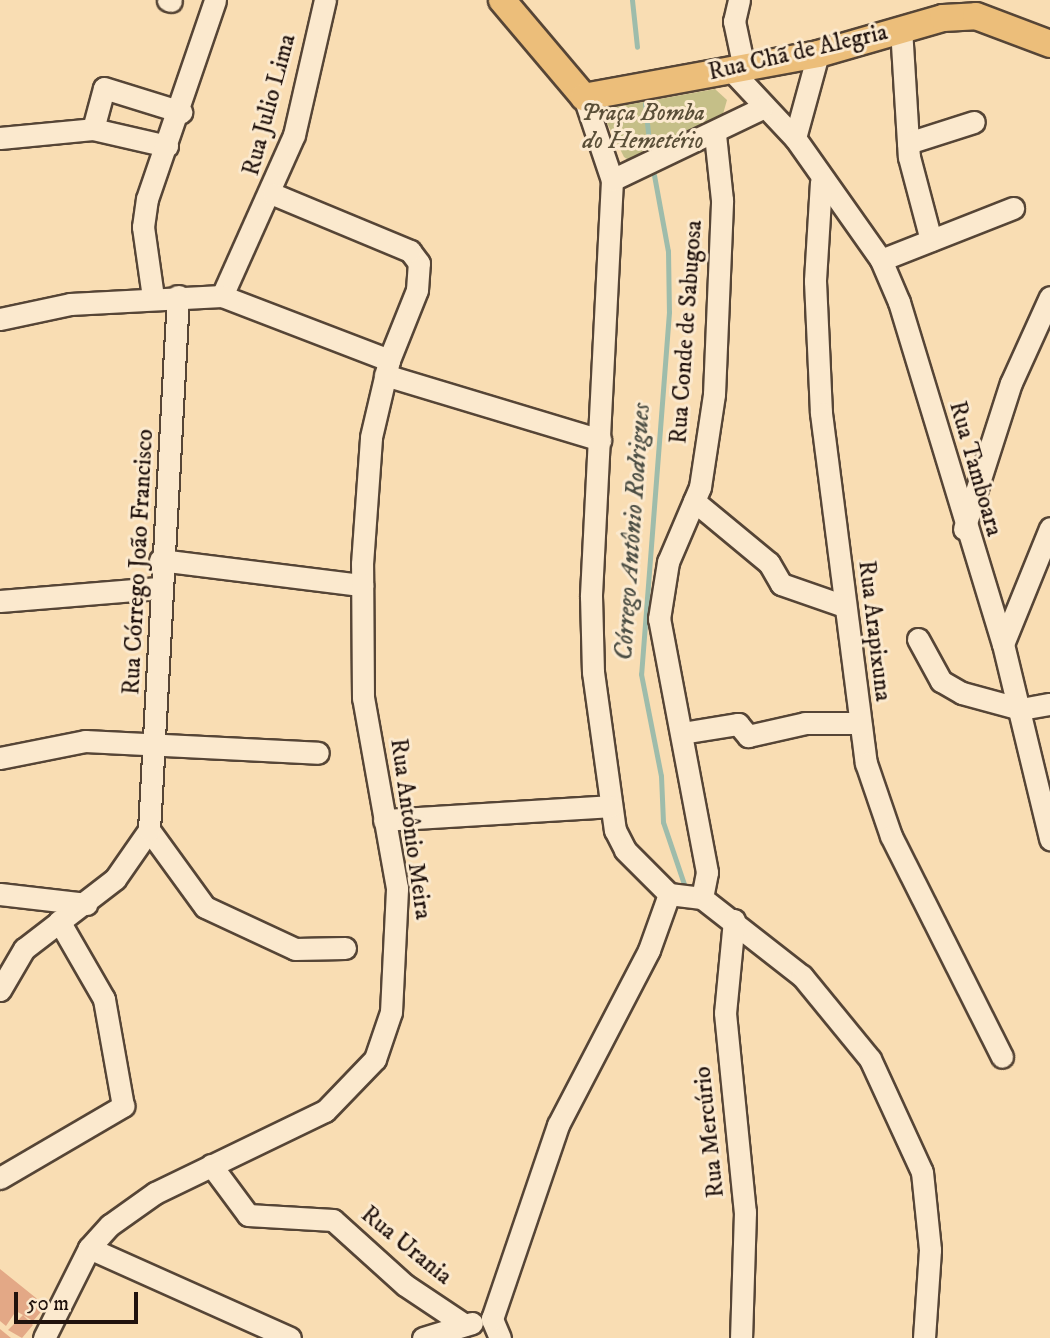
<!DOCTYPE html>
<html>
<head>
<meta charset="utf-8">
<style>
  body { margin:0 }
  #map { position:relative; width:1050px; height:1338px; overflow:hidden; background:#f9ddb3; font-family:"IM FELL DW Pica",serif }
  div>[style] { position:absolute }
  .green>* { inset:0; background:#c5bf88 }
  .stream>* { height:5px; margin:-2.5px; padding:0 2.5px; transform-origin:2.5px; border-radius:2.5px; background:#9ebcab }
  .building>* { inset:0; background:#e3a886 }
  .roads { filter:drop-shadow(2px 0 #564536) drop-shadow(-2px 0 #564536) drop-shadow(0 2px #564536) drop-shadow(0 -2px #564536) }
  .minor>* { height:21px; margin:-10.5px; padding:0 10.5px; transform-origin:10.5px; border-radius:10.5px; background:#fbe9ce }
  .major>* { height:26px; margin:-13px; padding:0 13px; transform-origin:13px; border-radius:13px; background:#ecbe7a }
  span { translate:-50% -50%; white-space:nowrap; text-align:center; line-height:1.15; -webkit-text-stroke:6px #fbe9ce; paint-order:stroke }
  .street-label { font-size:24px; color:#20120d }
  .park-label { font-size:24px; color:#5a4f38; font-style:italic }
  .water-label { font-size:26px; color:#4c4e44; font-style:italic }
  .scale { position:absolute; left:14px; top:1292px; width:124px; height:32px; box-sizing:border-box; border:4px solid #20120d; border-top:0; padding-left:9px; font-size:21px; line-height:24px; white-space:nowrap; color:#20120d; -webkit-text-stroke:5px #fbe9ce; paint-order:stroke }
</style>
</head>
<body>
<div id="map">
  <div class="green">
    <div style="clip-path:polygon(715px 89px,727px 100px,723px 114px,630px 161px,624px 157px,607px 123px,610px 108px)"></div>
  </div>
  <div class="stream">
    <div style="left:632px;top:0;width:47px;rotate:83.9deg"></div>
    <div style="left:645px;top:104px;width:47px;rotate:83.9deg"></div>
    <div style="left:654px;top:175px;width:77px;rotate:79.6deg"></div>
    <div style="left:668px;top:251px;width:61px;rotate:89.1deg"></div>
    <div style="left:669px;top:312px;width:363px;rotate:94.4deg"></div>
    <div style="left:641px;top:674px;width:104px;rotate:78.9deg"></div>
    <div style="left:661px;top:776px;width:46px;rotate:87.5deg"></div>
    <div style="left:663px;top:822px;width:69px;rotate:71.3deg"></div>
  </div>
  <div class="building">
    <div style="clip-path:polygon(0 1269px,46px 1306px,33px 1321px,23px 1315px,33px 1325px,22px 1338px,8px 1330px,23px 1315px,16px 1311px,6px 1326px,0 1321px)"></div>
    <div style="clip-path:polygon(0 1329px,11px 1338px,0 1338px)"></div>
  </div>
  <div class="roads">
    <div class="minor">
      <div style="left:168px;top:0;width:3px;rotate:18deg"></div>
      <div style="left:739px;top:0;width:22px;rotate:103deg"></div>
      <div style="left:734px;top:21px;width:48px;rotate:78deg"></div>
      <div style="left:901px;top:28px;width:129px;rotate:86.5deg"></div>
      <div style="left:909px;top:157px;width:86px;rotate:75.2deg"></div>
      <div style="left:732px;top:71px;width:92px;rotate:46.8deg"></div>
      <div style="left:795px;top:138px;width:149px;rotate:54.8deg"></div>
      <div style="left:881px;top:260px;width:46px;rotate:66.8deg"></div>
      <div style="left:899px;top:302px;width:357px;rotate:73.1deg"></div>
      <div style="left:1003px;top:644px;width:201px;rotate:76.4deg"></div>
      <div style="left:584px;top:97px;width:88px;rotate:71.4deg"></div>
      <div style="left:612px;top:180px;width:417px;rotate:92.9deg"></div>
      <div style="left:591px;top:596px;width:76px;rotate:88.5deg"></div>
      <div style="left:593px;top:672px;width:160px;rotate:82.1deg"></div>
      <div style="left:615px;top:830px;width:22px;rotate:63deg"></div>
      <div style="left:625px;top:850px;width:62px;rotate:45deg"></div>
      <div style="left:669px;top:894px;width:33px;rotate:7deg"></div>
      <div style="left:702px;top:898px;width:127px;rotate:38deg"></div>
      <div style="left:802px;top:976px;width:107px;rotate:50.7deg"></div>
      <div style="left:870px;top:1059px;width:124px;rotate:65.3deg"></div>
      <div style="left:922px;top:1172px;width:78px;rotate:84.1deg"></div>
      <div style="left:930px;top:1250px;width:88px;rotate:93.9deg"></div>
      <div style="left:93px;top:129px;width:42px;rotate:-75deg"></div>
      <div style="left:104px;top:88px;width:81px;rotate:17.3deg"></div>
      <div style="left:0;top:138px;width:93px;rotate:-5.5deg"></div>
      <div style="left:93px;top:129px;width:76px;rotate:12.9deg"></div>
      <div style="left:795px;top:138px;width:87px;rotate:-74.7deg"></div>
      <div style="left:908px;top:143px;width:69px;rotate:-17.7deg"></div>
      <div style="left:612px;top:180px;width:166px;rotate:-25.6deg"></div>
      <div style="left:821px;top:182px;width:99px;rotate:93.5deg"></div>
      <div style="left:815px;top:281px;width:132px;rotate:87.4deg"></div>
      <div style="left:821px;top:413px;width:353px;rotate:82.7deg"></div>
      <div style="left:866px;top:763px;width:77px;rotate:71.1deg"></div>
      <div style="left:891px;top:836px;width:247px;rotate:63.3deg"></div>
      <div style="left:881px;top:260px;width:142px;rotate:-21.5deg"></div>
      <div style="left:222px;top:296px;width:176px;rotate:-65.9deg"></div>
      <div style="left:294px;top:135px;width:139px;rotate:-77.1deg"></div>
      <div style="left:153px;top:297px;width:71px;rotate:-98.1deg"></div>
      <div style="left:143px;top:227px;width:28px;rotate:-82deg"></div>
      <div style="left:147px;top:199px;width:210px;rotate:-71.1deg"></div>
      <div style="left:0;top:319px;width:72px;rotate:-12.1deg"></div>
      <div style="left:70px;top:304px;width:152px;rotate:-3deg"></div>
      <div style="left:222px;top:296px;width:179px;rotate:21deg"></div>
      <div style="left:385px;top:375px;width:225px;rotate:16.8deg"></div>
      <div style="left:694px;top:501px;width:97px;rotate:39.6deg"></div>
      <div style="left:769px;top:563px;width:24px;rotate:60deg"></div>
      <div style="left:781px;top:584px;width:67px;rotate:19.2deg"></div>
      <div style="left:964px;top:529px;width:153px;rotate:-72.2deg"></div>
      <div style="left:1011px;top:383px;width:94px;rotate:-65.6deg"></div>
      <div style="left:160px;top:560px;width:204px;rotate:7.1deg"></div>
      <div style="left:0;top:601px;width:159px;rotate:-4.7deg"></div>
      <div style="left:918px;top:639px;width:48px;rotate:61.3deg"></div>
      <div style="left:941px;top:681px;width:24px;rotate:30deg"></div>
      <div style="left:962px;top:693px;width:61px;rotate:15.2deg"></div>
      <div style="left:1021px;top:709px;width:29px;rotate:-10deg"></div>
      <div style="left:1003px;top:644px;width:125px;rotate:-67.9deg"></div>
      <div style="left:682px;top:733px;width:57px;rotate:-9.1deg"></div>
      <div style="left:738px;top:724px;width:16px;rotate:50deg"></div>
      <div style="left:748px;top:736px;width:58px;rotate:-12.8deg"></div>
      <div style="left:805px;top:723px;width:54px"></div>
      <div style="left:0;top:758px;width:87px;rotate:-11.3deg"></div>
      <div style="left:85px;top:741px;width:233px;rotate:2.9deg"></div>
      <div style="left:384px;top:820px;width:227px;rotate:-3.5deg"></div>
      <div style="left:149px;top:830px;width:95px;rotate:54deg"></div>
      <div style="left:205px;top:907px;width:99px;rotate:25deg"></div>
      <div style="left:295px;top:949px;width:50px;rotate:-1.1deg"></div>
      <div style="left:0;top:894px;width:87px;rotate:6.6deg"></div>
      <div style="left:702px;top:898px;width:26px;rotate:-79deg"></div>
      <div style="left:707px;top:872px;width:258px;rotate:-100.7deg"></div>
      <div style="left:659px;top:619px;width:58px;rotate:-81deg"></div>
      <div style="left:668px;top:562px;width:82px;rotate:-66.9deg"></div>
      <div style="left:700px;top:487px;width:94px;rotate:-81.4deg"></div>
      <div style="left:714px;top:394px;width:194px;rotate:-87.6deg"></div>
      <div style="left:722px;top:200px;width:65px;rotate:-96.1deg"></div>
      <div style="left:734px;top:920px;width:93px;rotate:95.5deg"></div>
      <div style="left:725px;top:1013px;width:200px;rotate:84.3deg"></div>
      <div style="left:745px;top:1212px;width:126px;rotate:91.8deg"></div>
      <div style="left:0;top:990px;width:48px;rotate:-59.7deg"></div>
      <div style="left:24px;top:949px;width:115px;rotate:-37.6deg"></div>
      <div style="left:115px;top:879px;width:60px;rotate:-55.2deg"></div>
      <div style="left:149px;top:830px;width:535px;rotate:-86.89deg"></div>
      <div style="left:211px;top:1165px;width:62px;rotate:53.5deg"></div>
      <div style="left:248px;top:1215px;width:85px;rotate:3.4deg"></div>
      <div style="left:333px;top:1220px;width:97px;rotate:42.1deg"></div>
      <div style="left:405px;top:1285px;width:72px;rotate:33.7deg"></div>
      <div style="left:0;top:1178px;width:143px;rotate:-30.3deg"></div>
      <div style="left:123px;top:1106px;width:109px;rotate:-100.1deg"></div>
      <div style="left:104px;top:999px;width:90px;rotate:-120deg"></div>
      <div style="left:89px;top:1248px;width:220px;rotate:24.1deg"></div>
      <div style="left:44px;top:1338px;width:101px;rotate:-63.4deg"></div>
      <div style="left:89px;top:1248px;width:31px;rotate:-48deg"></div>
      <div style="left:110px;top:1225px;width:55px;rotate:-35.4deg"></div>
      <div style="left:155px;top:1193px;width:189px;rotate:-25.8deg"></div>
      <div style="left:325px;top:1111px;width:72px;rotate:-46.1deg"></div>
      <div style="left:375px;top:1059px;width:50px;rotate:-71.2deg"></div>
      <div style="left:391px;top:1012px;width:124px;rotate:-87.2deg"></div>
      <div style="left:397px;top:888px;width:193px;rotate:-100.1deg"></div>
      <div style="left:363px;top:698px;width:134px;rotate:-90.4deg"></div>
      <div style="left:362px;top:564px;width:127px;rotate:-85.9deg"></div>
      <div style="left:371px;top:437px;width:79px;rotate:-76.8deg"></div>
      <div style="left:389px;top:360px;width:75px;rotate:-68.2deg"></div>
      <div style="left:417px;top:290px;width:27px;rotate:-86deg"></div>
      <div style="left:419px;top:263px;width:15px;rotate:-127deg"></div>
      <div style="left:410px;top:251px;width:148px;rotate:-157.4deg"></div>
      <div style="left:423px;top:1338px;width:51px;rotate:-17deg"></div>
      <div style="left:500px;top:1338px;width:21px;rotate:-113deg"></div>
      <div style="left:492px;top:1319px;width:205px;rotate:-71.2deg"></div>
      <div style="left:558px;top:1125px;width:197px;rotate:-62.5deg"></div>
      <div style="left:649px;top:950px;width:59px;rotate:-70.3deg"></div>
    </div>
    <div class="major">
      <div style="left:502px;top:0;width:127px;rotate:49.8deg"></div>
      <div style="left:584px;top:97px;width:238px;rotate:-10.4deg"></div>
      <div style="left:818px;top:54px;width:130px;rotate:-16.1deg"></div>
      <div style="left:943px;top:18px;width:33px;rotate:-3deg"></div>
      <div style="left:976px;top:16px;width:79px;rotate:20.7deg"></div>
    </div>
  </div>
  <div class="street-label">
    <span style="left:798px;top:53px;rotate:-13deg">Rua Chã de Alegria</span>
    <span style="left:270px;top:105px;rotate:-75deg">Rua Julio Lima</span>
    <span style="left:687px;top:332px;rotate:-86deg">Rua Conde de Sabugosa</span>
    <span style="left:975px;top:469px;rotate:74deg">Rua Tamboara</span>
    <span style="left:139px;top:562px;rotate:-87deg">Rua Córrego João Francisco</span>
    <span style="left:874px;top:631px;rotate:83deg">Rua Arapixuna</span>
    <span style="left:410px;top:829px;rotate:82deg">Rua Antônio Meira</span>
    <span style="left:710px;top:1132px;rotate:-96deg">Rua Mercúrio</span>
    <span style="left:406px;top:1246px;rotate:39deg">Rua Urania</span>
  </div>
  <div class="park-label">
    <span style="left:643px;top:128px">Praça Bomba<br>do Hemetério</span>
  </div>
  <div class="water-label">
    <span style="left:633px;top:532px;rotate:-86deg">Córrego Antônio Rodrigues</span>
  </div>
  <div class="scale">50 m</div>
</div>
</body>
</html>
